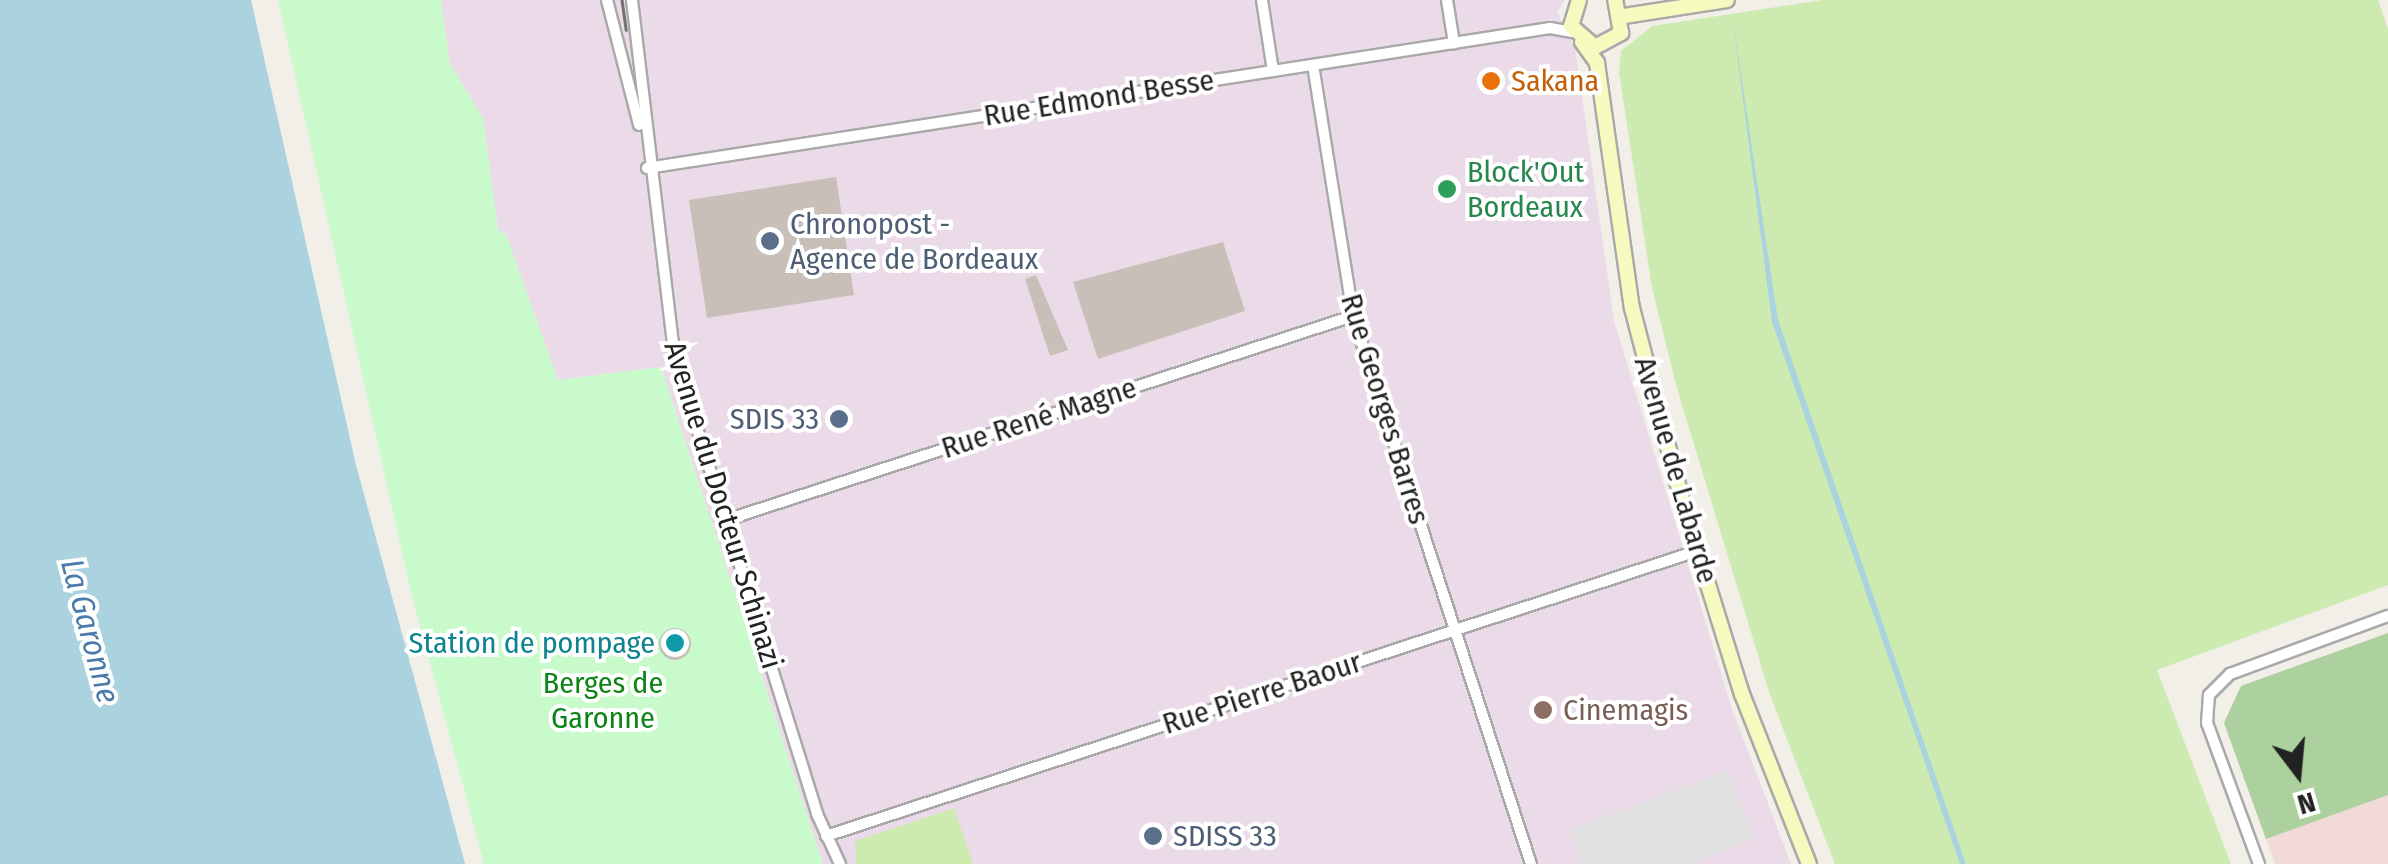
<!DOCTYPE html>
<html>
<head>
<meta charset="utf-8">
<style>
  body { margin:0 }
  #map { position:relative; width:2388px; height:864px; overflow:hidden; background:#f2efe9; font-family:"Fira Sans Condensed",sans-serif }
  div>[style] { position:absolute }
  .commercial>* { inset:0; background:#f2dad9 }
  .industrial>* { inset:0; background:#ebdbe8 }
  .grass>* { inset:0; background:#cdebb0 }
  .forest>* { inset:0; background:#add19e }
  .park>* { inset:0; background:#c8facc }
  .parking>* { inset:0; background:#e2e2e2 }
  .water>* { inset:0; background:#aad3df }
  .building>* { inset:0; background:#c7bfb8 }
  .round { border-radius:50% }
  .roads { filter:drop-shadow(2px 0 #a9a9a9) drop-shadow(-2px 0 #a9a9a9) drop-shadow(0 2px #a9a9a9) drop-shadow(0 -2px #a9a9a9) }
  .minor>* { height:10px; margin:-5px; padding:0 5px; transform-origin:5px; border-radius:5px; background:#fff }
  .secondary>* { height:14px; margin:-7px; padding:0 7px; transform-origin:7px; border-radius:7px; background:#f7fabf }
  .tram>* { height:2.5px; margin:-1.25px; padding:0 1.25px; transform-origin:1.25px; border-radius:1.25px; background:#707070 }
  .dots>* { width:28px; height:28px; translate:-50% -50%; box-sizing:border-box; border:5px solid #fff; border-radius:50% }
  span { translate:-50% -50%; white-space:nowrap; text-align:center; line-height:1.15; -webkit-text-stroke:8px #fff; paint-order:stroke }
  .food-label { font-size:30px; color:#c56008 }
  .left { translate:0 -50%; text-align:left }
  .street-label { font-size:30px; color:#222 }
  .leisure-label { font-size:30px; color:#27864d }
  .service-label { font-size:30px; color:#4e5e75 }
  .right { translate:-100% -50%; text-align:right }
  .culture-label { font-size:30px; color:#0d838f }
  .park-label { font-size:30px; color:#0c8416 }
  .education-label { font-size:30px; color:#785e54 }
  .water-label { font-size:32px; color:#4a7aab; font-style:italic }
  .north { position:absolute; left:2248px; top:724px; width:100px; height:100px; -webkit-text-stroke:8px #fff; paint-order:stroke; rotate:164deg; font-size:28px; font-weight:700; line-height:40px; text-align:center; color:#222 }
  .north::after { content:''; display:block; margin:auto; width:35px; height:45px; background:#222; clip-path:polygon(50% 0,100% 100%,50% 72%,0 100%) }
</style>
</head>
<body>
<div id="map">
  <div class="commercial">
    <div style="clip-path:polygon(2388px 633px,2388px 864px,2275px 864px,2224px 723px,2241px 686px)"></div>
  </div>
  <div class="industrial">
    <div style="clip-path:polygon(441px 0,1565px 0,1557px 12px,1575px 48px,1614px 321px,1732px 709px,1791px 864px,823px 864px,661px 367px,558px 380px,506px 235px,498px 230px,483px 118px,450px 64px)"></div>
  </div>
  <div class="grass">
    <div style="clip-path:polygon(1823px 0,2378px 0,2388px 29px,2388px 585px,2157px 670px,2231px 864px,1835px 864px,1770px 695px,1676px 385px,1652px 288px,1619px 72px,1621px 51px,1652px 26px)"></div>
    <div style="clip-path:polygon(954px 808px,973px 864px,856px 864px,855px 841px)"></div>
  </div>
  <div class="forest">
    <div style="clip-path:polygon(2388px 633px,2388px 795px,2266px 839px,2224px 723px,2241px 686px)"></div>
  </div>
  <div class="park">
    <div style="clip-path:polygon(278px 0,441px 0,450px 64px,483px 118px,498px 230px,506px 234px,558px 380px,661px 367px,823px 864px,484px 864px,411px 592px)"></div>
  </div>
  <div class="parking">
    <div style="clip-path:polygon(1728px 770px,1754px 839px,1687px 864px,1582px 864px,1570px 830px)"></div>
  </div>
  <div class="water">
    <div style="clip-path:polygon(0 0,251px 0,356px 465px,465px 864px,0 864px)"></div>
    <div style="clip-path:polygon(1732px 15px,1778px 320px,1966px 864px,1960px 864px,1772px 322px)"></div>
  </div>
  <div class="building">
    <div style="clip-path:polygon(836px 177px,854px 295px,707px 318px,689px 200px)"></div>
    <div style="clip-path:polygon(1223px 242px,1245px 311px,1098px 359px,1073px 282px)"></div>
    <div style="clip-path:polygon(1036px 275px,1068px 350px,1050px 356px,1025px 279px)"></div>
    <div class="round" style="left:659px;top:628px;width:32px;height:32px"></div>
  </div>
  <div class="roads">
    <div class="minor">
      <div style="left:607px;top:0;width:129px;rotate:75.6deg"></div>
      <div style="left:632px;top:0;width:356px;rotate:83.2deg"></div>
      <div style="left:674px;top:354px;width:482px;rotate:72.7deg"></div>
      <div style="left:817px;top:814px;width:55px;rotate:65.3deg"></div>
      <div style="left:1262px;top:0;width:72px;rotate:81.2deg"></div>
      <div style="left:1447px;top:0;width:44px;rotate:80.8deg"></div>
      <div style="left:1313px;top:65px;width:254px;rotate:80.9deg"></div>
      <div style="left:1353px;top:316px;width:576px;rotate:72.01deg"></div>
      <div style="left:647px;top:168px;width:914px;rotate:-8.81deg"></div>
      <div style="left:1550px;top:28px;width:23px;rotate:10deg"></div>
      <div style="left:726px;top:520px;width:659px;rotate:-18.02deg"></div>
      <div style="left:826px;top:836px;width:916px;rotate:-18.12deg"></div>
      <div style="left:2259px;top:864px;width:150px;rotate:-110.2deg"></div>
      <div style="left:2207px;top:723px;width:28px;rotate:-86deg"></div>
      <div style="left:2209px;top:695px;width:30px;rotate:-45deg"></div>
      <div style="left:2230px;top:674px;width:168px;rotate:-20.2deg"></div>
    </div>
    <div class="secondary">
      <div style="left:1579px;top:0;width:27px;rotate:107deg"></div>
      <div style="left:1571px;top:26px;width:32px;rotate:41deg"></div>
      <div style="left:1595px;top:47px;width:30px;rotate:-28deg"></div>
      <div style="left:1621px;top:33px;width:34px;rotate:-100deg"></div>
      <div style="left:1624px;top:16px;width:104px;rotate:-8.8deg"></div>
      <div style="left:1582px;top:42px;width:26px;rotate:54deg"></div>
      <div style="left:1597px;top:63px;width:247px;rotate:81.9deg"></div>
      <div style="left:1632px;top:308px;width:206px;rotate:75.4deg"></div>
      <div style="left:1684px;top:507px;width:196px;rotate:72.8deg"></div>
      <div style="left:1742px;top:694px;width:183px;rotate:68.5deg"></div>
    </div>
  </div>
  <div class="tram">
    <div style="left:622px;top:0;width:30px;rotate:82deg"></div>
  </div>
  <div class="dots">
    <div style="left:1491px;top:81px;background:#e8710a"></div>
    <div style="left:1447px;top:189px;background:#2e9e5b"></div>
    <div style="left:770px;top:241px;background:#5c6f8a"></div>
    <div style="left:839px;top:419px;background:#5c6f8a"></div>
    <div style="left:675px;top:643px;background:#0f9aa8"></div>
    <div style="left:1543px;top:710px;background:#8d6e63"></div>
    <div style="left:1153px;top:836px;background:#5c6f8a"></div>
  </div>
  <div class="food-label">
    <span class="left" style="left:1511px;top:81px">Sakana</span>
  </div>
  <div class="street-label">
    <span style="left:1099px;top:98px;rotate:-9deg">Rue Edmond Besse</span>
    <span style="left:1385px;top:409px;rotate:73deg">Rue Georges Barres</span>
    <span style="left:1039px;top:418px;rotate:-18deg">Rue René Magne</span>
    <span style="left:1676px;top:470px;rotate:74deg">Avenue de Labarde</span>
    <span style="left:723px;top:505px;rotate:73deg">Avenue du Docteur Schinazi</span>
    <span style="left:1262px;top:693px;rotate:-18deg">Rue Pierre Baour</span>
  </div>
  <div class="leisure-label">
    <span class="left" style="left:1467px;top:189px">Block'Out<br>Bordeaux</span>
  </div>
  <div class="service-label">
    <span class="left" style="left:790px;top:241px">Chronopost -<br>Agence de Bordeaux</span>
    <span class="right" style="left:819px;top:419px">SDIS 33</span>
    <span class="left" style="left:1173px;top:836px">SDISS 33</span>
  </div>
  <div class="culture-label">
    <span class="right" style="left:655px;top:643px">Station de pompage</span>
  </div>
  <div class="park-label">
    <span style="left:603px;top:700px">Berges de<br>Garonne</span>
  </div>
  <div class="education-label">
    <span class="left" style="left:1563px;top:710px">Cinemagis</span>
  </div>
  <div class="water-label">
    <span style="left:90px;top:631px;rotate:75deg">La Garonne</span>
  </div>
  <div class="north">N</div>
</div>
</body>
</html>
